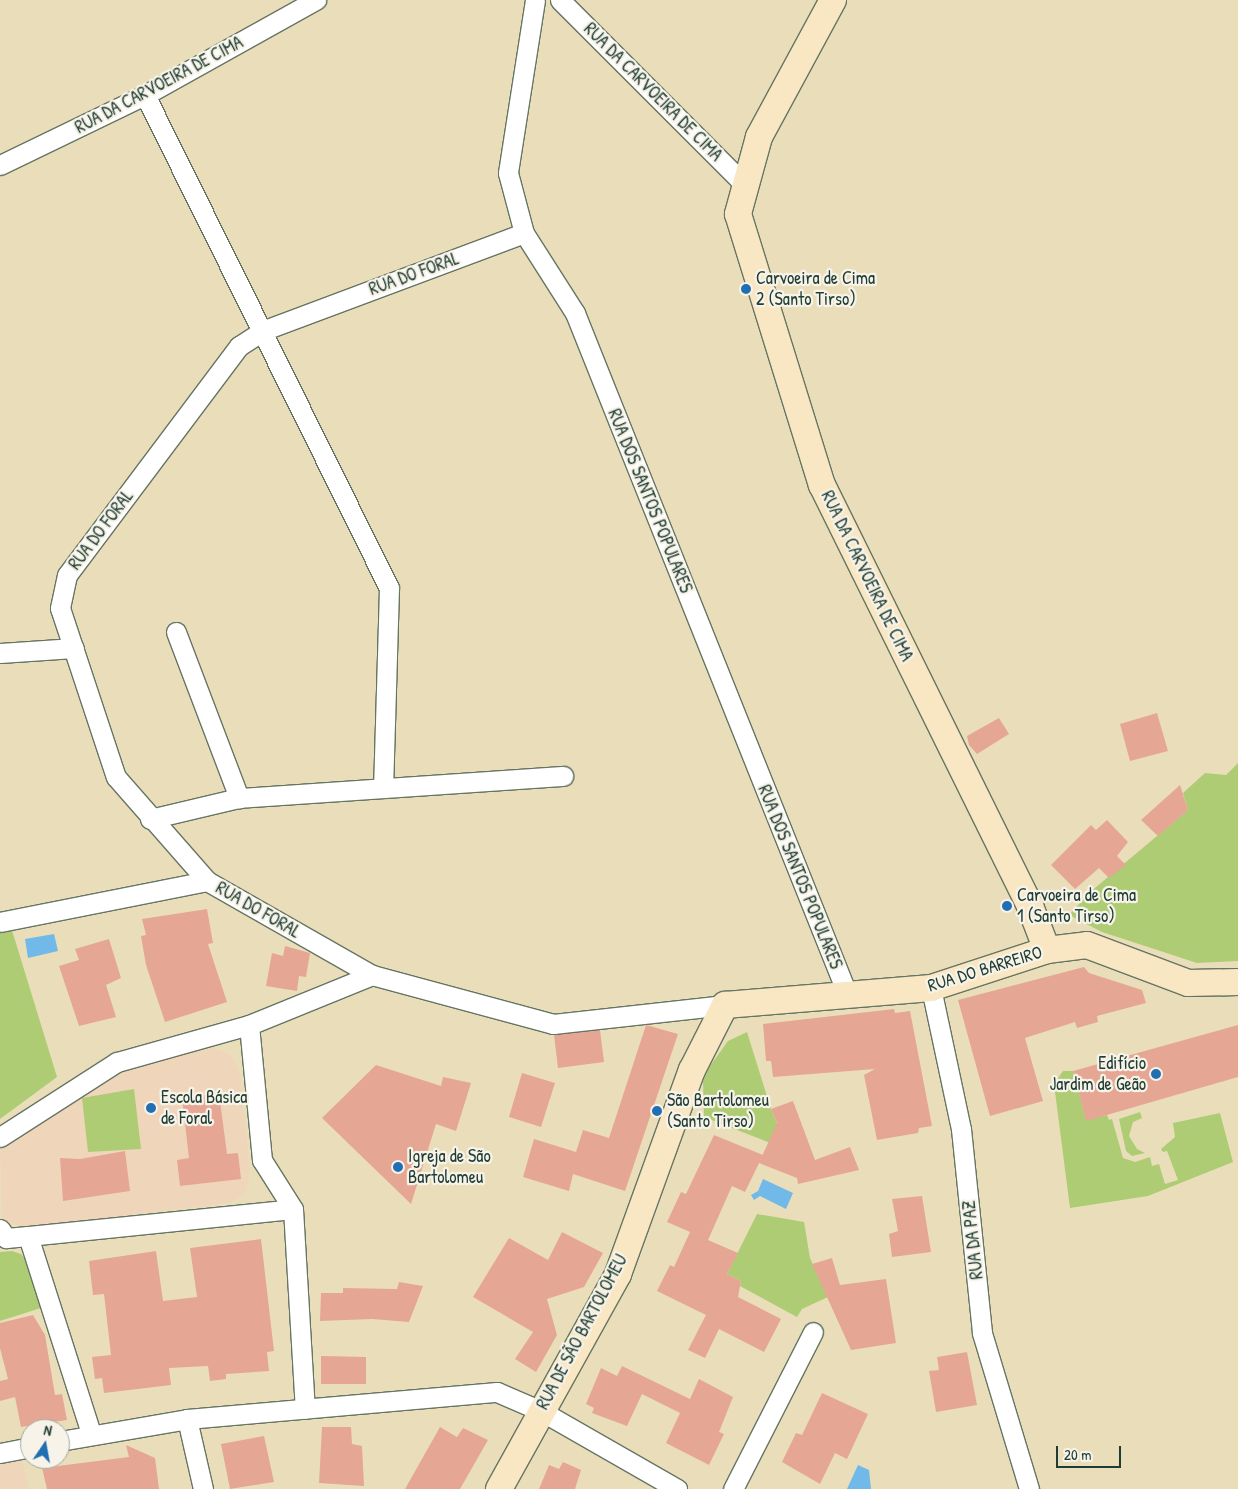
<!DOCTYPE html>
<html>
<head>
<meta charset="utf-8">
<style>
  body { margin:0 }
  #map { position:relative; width:1238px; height:1489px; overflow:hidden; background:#eadeba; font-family:"Patrick Hand",sans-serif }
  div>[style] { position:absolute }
  .built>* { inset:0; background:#efd6bb }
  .green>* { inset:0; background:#adcc74 }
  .water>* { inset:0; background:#70b9e8 }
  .building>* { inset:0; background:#e6a694 }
  .roads { filter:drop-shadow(1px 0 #667563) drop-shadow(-1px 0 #667563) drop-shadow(0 1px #667563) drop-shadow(0 -1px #667563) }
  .street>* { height:19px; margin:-9.5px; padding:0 9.5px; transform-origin:9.5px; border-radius:9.5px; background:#fff }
  .secondary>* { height:26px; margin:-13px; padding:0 13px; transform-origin:13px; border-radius:13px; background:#f9e7c3 }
  .dots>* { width:14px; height:14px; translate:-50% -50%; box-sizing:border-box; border:2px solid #f7f3e8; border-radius:50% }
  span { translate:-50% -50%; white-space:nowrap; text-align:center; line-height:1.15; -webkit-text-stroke:4.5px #f7f3e8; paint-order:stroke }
  .street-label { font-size:18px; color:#1f3d34 }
  .poi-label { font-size:18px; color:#1f3d34 }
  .left { translate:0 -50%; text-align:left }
  .right { translate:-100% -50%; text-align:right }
  .north { position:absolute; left:20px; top:1419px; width:50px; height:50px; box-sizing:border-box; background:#f7f3e8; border:1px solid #a1aaa0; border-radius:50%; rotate:12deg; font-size:14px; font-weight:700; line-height:20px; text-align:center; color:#1f3d34 }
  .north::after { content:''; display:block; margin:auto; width:18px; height:22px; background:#1f6fb2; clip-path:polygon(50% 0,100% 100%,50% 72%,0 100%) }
  .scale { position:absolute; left:1056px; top:1446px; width:65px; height:22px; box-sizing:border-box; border:2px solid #1f3d34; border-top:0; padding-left:6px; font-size:15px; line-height:18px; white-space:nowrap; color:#1f3d34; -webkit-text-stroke:4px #f7f3e8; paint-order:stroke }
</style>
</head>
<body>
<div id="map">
  <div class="built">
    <div style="clip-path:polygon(210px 1046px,231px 1055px,240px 1073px,250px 1171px,247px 1190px,241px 1197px,230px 1203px,24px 1228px,2px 1219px,0 1143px,127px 1067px)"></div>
    <div style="clip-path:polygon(21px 1457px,29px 1489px,0 1489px,0 1462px)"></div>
  </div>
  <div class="green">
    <div style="clip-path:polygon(1238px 763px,1238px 961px,1197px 963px,1102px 932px,1069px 915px,1089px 893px,1188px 810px,1183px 793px,1205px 773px,1226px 775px)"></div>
    <div style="clip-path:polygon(11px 927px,57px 1077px,0 1119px,0 929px)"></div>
    <div style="clip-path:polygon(747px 1032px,771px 1109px,788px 1150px,704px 1117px,703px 1081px,710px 1066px,728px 1041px)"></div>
    <div style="clip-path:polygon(1063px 1071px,1073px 1071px,1086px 1120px,1107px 1115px,1109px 1120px,1112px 1119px,1123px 1158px,1135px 1162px,1150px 1157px,1152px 1166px,1159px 1164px,1165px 1184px,1178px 1180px,1167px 1151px,1163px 1152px,1161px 1149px,1175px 1137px,1173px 1123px,1220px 1113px,1233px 1162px,1148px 1196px,1070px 1208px,1054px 1084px)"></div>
    <div style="clip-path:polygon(134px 1089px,141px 1149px,88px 1152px,82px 1098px)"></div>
    <div style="clip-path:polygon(1140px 1112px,1142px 1118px,1133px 1122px,1129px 1136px,1137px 1149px,1145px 1153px,1132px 1156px,1126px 1151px,1119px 1119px)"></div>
    <div style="clip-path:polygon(757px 1214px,804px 1222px,810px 1258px,828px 1297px,802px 1309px,797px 1317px,740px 1286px,741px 1281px,727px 1274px)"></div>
    <div style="clip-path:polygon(12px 1251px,21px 1254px,27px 1262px,41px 1308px,0 1321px,0 1252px)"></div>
  </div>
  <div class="water">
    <div style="clip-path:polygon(54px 934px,58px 951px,28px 958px,25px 939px)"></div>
    <div style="clip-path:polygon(763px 1179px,793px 1193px,786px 1209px,760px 1196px,754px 1200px,751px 1195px,758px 1191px)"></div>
    <div style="clip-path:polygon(858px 1465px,869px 1470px,871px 1489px,847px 1489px)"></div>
  </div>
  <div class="building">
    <div style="clip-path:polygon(1157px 713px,1168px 751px,1130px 761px,1120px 724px)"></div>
    <div style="clip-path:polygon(999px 718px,1009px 734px,977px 754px,969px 745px,967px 736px)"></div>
    <div style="clip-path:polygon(1180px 785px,1188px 810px,1158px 836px,1141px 820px)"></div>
    <div style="clip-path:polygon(1107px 820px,1128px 842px,1117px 856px,1126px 865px,1109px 878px,1099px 868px,1075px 889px,1051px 865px,1091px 825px,1096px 830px)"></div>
    <div style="clip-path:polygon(207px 909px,213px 943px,208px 944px,227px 1002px,165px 1022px,146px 965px,141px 936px,146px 935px,142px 919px)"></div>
    <div style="clip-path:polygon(109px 939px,121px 978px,106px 985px,116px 1017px,79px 1026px,59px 966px,79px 960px,75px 949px)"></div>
    <div style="clip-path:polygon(285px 946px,310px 953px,306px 977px,299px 976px,297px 991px,266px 986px,272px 953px,283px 956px)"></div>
    <div style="clip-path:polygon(1084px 967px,1089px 973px,1142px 990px,1146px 1003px,1097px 1016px,1098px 1022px,1077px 1028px,1075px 1022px,1025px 1038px,1043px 1101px,990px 1116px,958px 1000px)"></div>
    <div style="clip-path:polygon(894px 1009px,895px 1013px,910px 1011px,932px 1126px,919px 1128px,918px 1133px,877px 1140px,864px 1075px,875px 1069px,773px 1077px,771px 1061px,766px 1061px,763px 1024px)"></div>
    <div style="clip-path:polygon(646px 1025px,678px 1034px,625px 1191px,573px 1174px,569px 1191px,523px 1177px,534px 1139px,576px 1152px,583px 1130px,609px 1138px)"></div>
    <div style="clip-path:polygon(1238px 1025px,1238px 1077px,1086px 1121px,1073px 1071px)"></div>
    <div style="clip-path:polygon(600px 1030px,604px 1062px,558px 1068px,554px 1035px)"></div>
    <div style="clip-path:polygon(376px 1065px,441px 1086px,443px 1077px,471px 1083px,456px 1131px,436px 1124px,411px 1204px,322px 1118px)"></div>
    <div style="clip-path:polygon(522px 1073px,555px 1083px,541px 1127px,509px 1117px)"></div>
    <div style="clip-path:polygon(219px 1093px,227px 1154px,238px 1153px,241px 1179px,180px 1186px,177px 1160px,189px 1158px,182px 1098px)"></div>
    <div style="clip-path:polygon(793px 1101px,815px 1160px,850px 1147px,859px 1170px,798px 1184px,797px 1178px,759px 1163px,777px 1123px,771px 1109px)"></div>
    <div style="clip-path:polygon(714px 1135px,763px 1155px,745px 1192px,732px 1186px,708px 1240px,738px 1253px,727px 1274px,741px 1281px,738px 1297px,781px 1319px,764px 1352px,719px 1329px,705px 1358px,688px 1350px,706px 1315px,657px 1291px,670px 1265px,674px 1267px,690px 1232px,667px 1222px,681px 1192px,686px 1194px)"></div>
    <div style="clip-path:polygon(125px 1151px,130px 1191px,63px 1201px,60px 1158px,80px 1159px)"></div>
    <div style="clip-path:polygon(922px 1196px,931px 1252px,892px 1257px,889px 1234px,898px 1231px,892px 1199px)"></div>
    <div style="clip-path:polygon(562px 1232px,603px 1253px,584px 1287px,547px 1299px,557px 1335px,536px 1372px,515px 1359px,533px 1332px,473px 1297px,509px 1238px,548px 1260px)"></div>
    <div style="clip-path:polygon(261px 1239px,274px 1351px,267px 1352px,269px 1371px,226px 1374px,226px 1379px,210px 1381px,208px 1366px,169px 1368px,171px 1385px,104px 1393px,102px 1378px,95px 1379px,92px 1357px,111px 1355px,104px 1294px,93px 1295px,89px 1261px,156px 1251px,163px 1301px,197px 1297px,190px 1248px)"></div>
    <div style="clip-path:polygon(832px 1258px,840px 1285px,886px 1279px,896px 1343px,851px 1350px,812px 1264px)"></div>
    <div style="clip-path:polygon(399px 1282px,423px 1286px,409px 1322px,372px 1319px,320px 1321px,321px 1293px,343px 1293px,343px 1288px,397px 1289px)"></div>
    <div style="clip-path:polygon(33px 1315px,45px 1335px,55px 1395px,62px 1394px,67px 1420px,21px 1427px,15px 1397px,0 1401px,0 1381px,8px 1379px,0 1348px,0 1323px)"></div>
    <div style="clip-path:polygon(967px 1352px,977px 1405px,936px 1412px,929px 1371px,939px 1370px,937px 1357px)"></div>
    <div style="clip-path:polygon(321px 1356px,366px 1357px,366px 1384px,321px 1384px)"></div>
    <div style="clip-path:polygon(622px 1366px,690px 1399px,699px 1379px,733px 1397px,719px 1432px,724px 1434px,709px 1465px,666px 1443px,680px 1413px,642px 1394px,627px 1426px,592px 1413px,594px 1408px,586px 1404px,601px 1368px,617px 1376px)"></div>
    <div style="clip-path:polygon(822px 1393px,868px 1414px,847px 1459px,835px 1453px,820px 1484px,782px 1462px,796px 1433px,802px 1435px)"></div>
    <div style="clip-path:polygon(322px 1427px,351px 1427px,352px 1444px,362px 1446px,364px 1486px,319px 1483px)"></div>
    <div style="clip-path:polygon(440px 1427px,457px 1437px,463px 1428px,488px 1440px,460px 1489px,405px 1489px)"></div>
    <div style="clip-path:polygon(264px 1436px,274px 1482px,230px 1489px,221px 1444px)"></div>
    <div style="clip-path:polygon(126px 1445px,155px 1458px,159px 1489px,47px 1489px,42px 1468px,129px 1457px)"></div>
    <div style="clip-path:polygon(563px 1462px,581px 1470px,575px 1489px,539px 1489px,549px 1465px,559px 1469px)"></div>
  </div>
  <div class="roads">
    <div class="street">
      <div style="left:535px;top:0;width:175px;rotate:98.9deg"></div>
      <div style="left:508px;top:173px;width:62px;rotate:75.1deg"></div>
      <div style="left:524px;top:233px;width:95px;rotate:57.5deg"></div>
      <div style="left:575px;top:313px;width:736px;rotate:68.21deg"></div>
      <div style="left:560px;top:0;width:263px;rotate:45deg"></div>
      <div style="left:145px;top:95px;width:550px;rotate:63.67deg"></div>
      <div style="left:389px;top:588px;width:200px;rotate:91.7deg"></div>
      <div style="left:0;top:165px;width:161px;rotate:-25.8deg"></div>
      <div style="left:145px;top:95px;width:196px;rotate:-29.1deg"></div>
      <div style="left:524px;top:233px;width:278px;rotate:159.5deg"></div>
      <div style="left:264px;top:330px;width:30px;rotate:147deg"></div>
      <div style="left:239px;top:346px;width:286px;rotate:126.9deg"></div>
      <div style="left:67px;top:575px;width:34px;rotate:102deg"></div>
      <div style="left:60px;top:608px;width:178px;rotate:71.7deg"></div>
      <div style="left:116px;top:777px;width:138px;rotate:48.8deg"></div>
      <div style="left:207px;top:881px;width:190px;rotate:29.7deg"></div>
      <div style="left:372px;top:975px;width:188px;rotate:15.1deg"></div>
      <div style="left:553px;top:1024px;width:173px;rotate:-6.3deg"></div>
      <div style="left:176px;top:632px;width:178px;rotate:69.2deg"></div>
      <div style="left:0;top:653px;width:74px;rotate:-3.9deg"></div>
      <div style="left:150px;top:819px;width:91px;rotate:-13.3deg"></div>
      <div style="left:239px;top:798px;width:325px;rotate:-3.9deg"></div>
      <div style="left:0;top:922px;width:211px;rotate:-11.2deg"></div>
      <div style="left:931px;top:988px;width:144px;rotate:78deg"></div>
      <div style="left:961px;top:1129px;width:205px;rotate:84.1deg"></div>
      <div style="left:982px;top:1333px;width:163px;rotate:73.2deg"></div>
      <div style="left:249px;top:1025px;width:136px;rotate:84.5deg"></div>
      <div style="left:262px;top:1160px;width:58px;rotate:57.7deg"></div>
      <div style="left:293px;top:1209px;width:200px;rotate:86.6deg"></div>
      <div style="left:0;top:1137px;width:139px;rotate:-32.7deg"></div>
      <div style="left:117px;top:1062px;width:137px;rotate:-15.7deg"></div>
      <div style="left:249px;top:1025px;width:133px;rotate:-22.1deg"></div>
      <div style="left:0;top:1229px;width:11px;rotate:56deg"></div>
      <div style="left:6px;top:1238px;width:22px;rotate:-5deg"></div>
      <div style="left:28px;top:1236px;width:208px;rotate:72.3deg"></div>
      <div style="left:28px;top:1236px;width:266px;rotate:-5.8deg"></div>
      <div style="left:187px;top:1419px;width:72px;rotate:77.1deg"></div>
      <div style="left:60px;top:1441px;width:129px;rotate:-9.8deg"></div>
      <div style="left:187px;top:1419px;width:311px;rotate:-5deg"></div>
      <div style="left:497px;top:1392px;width:48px;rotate:23.4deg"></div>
      <div style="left:541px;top:1411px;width:157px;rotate:29.8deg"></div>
      <div style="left:0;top:1453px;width:31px;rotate:-11deg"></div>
      <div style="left:733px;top:1489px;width:176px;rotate:-63deg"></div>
    </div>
    <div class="secondary">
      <div style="left:833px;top:0;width:156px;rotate:118.4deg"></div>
      <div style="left:759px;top:137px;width:80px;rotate:105.3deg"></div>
      <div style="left:738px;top:214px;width:284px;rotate:72.8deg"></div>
      <div style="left:822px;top:485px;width:470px;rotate:63.7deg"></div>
      <div style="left:1030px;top:906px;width:47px;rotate:68.9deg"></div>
      <div style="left:499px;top:1489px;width:246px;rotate:-61deg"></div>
      <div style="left:618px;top:1274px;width:217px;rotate:-70.1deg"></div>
      <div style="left:692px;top:1070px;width:73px;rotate:-63.1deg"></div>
      <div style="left:725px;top:1005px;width:207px;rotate:-4.7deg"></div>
      <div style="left:931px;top:988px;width:122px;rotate:-18.1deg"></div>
      <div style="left:1047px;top:950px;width:40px;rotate:-7.1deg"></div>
      <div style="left:1087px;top:945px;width:108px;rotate:20.6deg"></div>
      <div style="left:1188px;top:983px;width:50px;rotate:-1.1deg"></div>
    </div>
  </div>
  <div class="dots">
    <div style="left:746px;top:289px;background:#1f6fb2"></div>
    <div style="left:1007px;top:906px;background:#1f6fb2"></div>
    <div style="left:1156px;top:1074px;background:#1f6fb2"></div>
    <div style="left:151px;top:1108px;background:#1f6fb2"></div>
    <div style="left:657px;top:1111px;background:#1f6fb2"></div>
    <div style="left:398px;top:1167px;background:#1f6fb2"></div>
  </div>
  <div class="street-label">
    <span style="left:159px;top:85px;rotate:-28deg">RUA DA CARVOEIRA DE CIMA</span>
    <span style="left:653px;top:92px;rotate:45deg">RUA DA CARVOEIRA DE CIMA</span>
    <span style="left:414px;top:274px;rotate:-20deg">RUA DO FORAL</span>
    <span style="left:650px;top:501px;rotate:68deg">RUA DOS SANTOS POPULARES</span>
    <span style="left:101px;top:530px;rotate:-53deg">RUA DO FORAL</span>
    <span style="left:867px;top:576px;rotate:64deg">RUA DA CARVOEIRA DE CIMA</span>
    <span style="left:800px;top:877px;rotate:68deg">RUA DOS SANTOS POPULARES</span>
    <span style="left:258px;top:910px;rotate:30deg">RUA DO FORAL</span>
    <span style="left:985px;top:969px;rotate:-17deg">RUA DO BARREIRO</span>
    <span style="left:973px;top:1240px;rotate:-96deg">RUA DA PAZ</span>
    <span style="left:582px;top:1332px;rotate:-62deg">RUA DE SÃO BARTOLOMEU</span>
  </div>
  <div class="poi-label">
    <span class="left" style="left:756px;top:289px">Carvoeira de Cima<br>2 (Santo Tirso)</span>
    <span class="left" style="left:1017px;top:906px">Carvoeira de Cima<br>1 (Santo Tirso)</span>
    <span class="right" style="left:1146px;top:1074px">Edifício<br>Jardim de Geão</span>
    <span class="left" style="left:161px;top:1108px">Escola Básica<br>de Foral</span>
    <span class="left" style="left:667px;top:1111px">São Bartolomeu<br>(Santo Tirso)</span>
    <span class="left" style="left:408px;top:1167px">Igreja de São<br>Bartolomeu</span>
  </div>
  <div class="north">N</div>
  <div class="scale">20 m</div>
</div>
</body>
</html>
